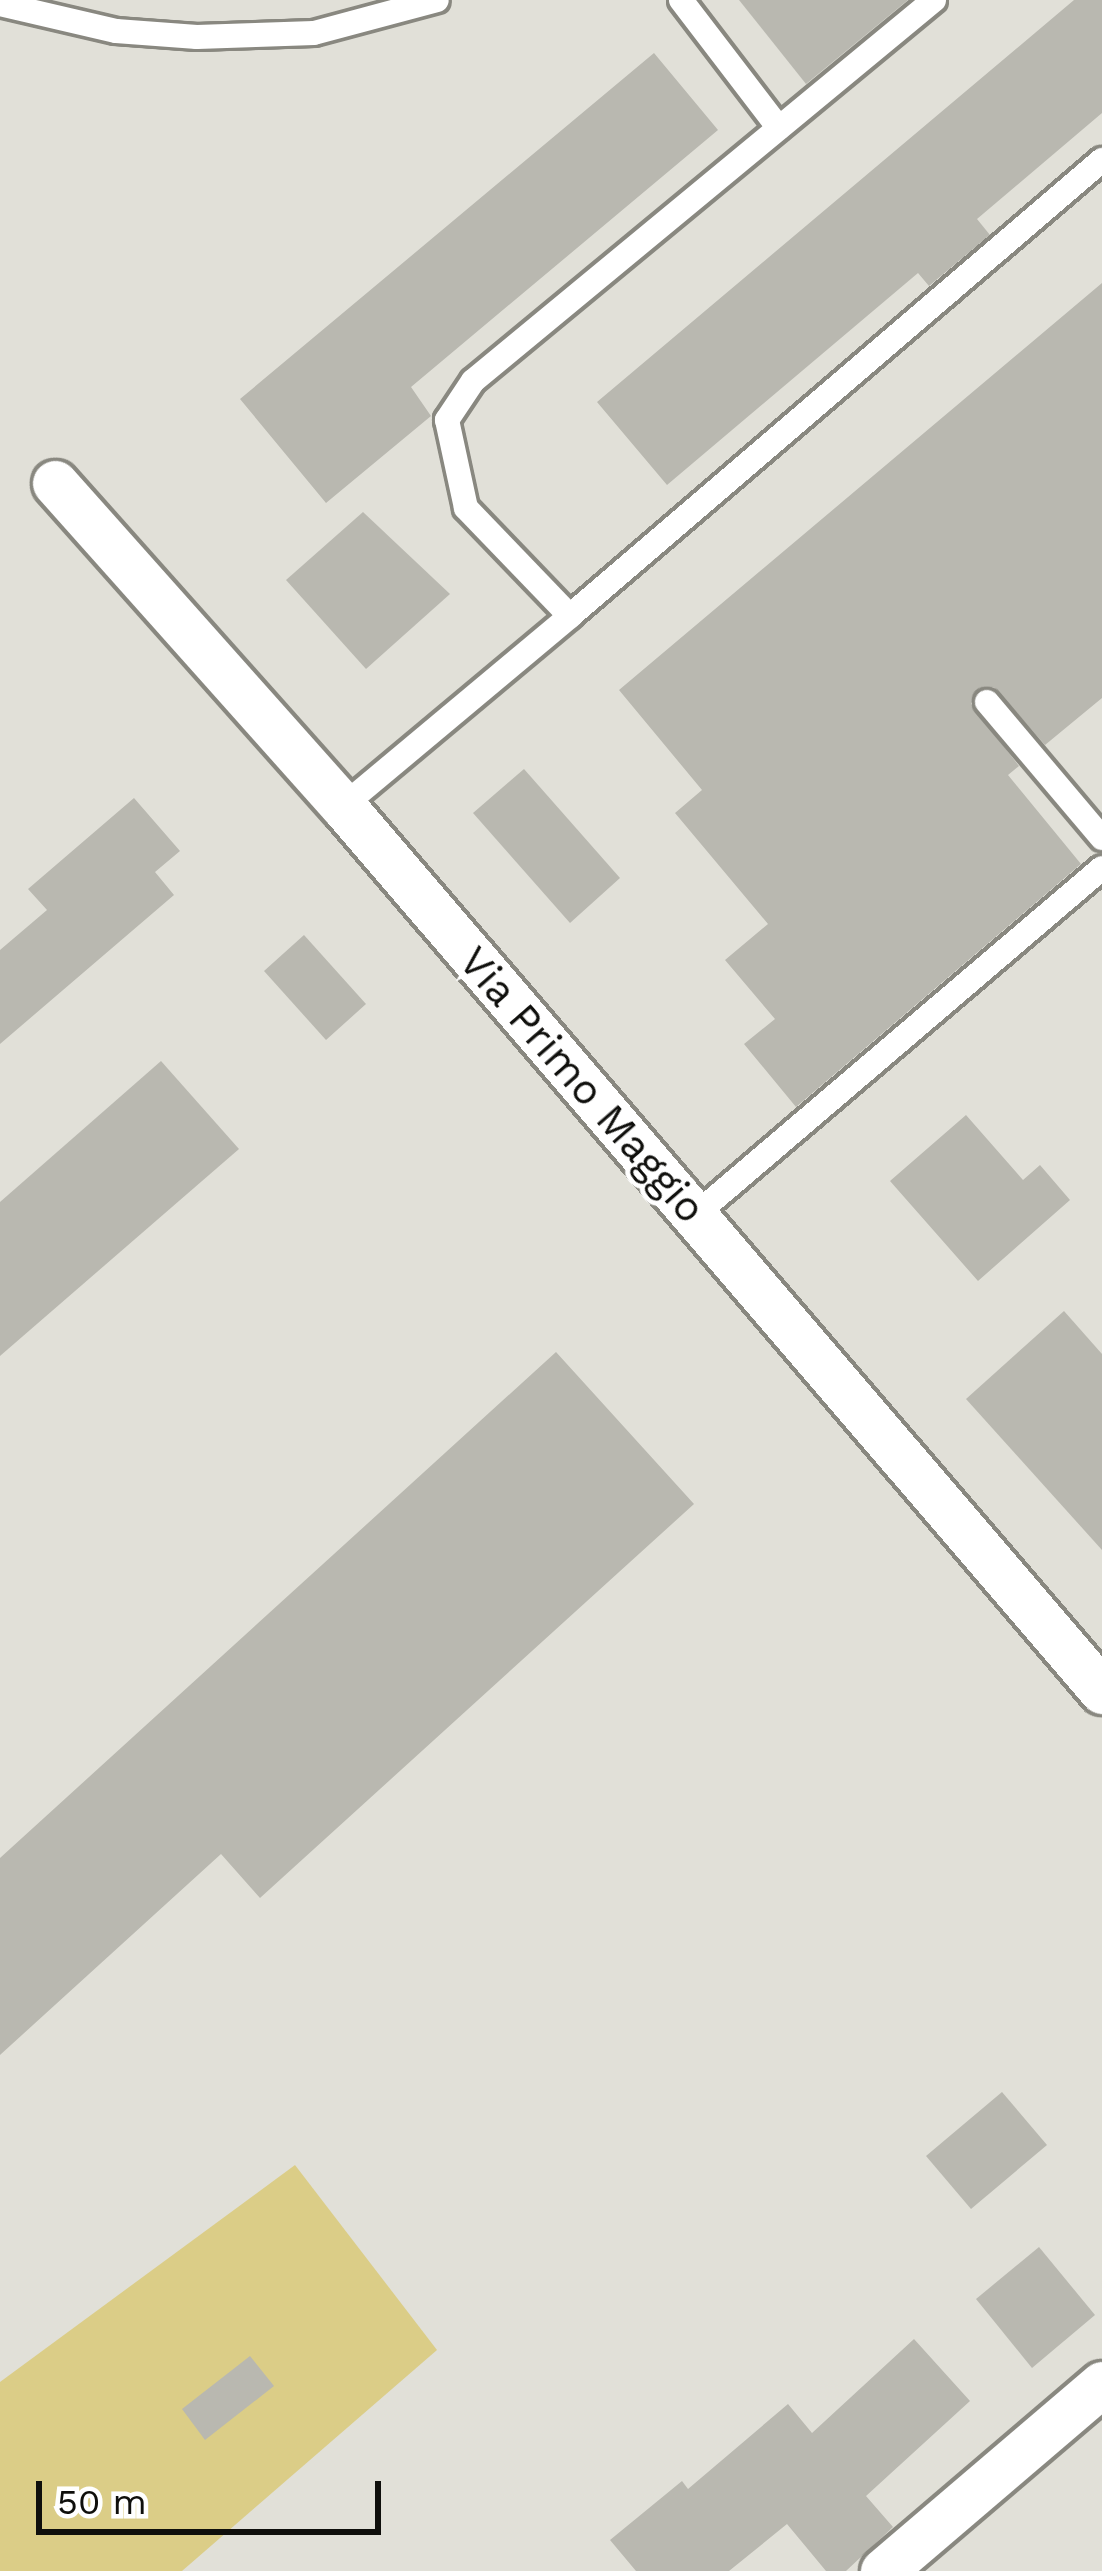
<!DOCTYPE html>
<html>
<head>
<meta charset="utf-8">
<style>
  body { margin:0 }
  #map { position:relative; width:1102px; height:2571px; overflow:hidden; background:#e1e0d8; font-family:"Work Sans",sans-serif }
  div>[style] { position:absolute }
  .green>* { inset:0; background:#dbcd87 }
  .building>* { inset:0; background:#b9b8b0 }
  .roads { filter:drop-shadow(3px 0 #898880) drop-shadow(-3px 0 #898880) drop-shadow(0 3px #898880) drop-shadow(0 -3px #898880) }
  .lane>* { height:24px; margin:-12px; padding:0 12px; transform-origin:12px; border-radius:12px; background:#fff }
  .street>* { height:45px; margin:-22.5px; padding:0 22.5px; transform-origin:22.5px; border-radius:22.5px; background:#fff }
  span { translate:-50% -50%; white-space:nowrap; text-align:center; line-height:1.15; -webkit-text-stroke:10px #fff; paint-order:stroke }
  .street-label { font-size:42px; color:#0f0f0c }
  .scale { position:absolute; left:36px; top:2481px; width:345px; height:54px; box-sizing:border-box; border:6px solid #0f0f0c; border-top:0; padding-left:15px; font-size:36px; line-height:42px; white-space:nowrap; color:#0f0f0c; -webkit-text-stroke:9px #fff; paint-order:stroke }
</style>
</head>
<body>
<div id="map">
  <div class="green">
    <div style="clip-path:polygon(295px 2165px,437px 2350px,182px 2571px,0 2571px,0 2382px)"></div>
  </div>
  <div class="building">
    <div style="clip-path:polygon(739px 0,908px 0,806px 84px)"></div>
    <div style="clip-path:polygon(1074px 0,1102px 0,1102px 113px,977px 219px,990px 235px,929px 286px,918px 273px,667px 485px,597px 402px)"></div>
    <div style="clip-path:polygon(654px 53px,718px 130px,411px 387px,431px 416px,326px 503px,240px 399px)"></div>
    <div style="clip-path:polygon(1102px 283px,1102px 698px,1045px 745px,994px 687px,977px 689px,971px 704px,1019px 766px,1008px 775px,1081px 864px,796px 1107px,744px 1044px,775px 1019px,725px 960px,768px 924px,675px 813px,702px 790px,619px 690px)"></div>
    <div style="clip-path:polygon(363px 512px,450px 594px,366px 669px,286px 580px)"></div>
    <div style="clip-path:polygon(524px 769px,620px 878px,570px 923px,473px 813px)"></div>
    <div style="clip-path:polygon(134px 798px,180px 851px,155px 872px,174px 895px,0 1044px,0 950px,47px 910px,28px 889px)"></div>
    <div style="clip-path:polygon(304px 935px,366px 1004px,326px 1040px,264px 971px)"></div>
    <div style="clip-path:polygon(161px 1061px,239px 1149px,0 1356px,0 1202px)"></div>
    <div style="clip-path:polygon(966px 1115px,1023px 1180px,1040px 1165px,1070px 1200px,978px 1281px,890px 1181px)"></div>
    <div style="clip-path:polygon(1064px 1311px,1102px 1354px,1102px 1550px,966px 1399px)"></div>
    <div style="clip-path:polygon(556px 1352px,694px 1504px,260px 1898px,221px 1854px,0 2055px,0 1858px)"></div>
    <div style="clip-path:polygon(1002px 2092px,1047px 2145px,971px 2209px,926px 2156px)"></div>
    <div style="clip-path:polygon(1039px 2247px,1095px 2315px,1032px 2368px,976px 2299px)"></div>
    <div style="clip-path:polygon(914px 2339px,970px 2401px,866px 2496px,893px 2527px,846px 2571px,826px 2571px,787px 2524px,729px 2571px,636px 2571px,610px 2540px,682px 2481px,688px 2489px,788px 2404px,812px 2433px)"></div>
    <div style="clip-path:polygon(250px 2356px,274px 2386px,205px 2440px,182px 2409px)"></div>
  </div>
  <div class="roads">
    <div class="lane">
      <div style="left:681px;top:0;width:161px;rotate:52.6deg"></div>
      <div style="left:934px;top:0;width:598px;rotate:140.43deg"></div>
      <div style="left:473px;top:381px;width:47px;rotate:123.7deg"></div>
      <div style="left:447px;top:420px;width:90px;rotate:77.8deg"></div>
      <div style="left:466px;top:508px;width:150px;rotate:46.1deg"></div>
      <div style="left:570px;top:616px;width:701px;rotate:-40.6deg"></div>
      <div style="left:0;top:4px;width:119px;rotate:13.1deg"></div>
      <div style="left:116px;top:31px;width:81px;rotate:4.2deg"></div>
      <div style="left:197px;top:37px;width:117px;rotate:-2deg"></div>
      <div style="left:314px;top:33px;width:127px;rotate:-15deg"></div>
      <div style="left:987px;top:702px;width:178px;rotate:49.8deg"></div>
      <div style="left:343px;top:806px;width:296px;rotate:-39.9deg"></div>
      <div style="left:694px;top:1216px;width:536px;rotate:-40.46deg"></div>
    </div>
    <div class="street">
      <div style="left:55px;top:483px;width:433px;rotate:48.3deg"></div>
      <div style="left:343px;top:806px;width:1166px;rotate:49.38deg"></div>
      <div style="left:883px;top:2571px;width:288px;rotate:-40.5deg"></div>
    </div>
  </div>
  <div class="street-label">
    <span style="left:582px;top:1085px;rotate:49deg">Via Primo Maggio</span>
  </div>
  <div class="scale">50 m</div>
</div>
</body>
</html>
